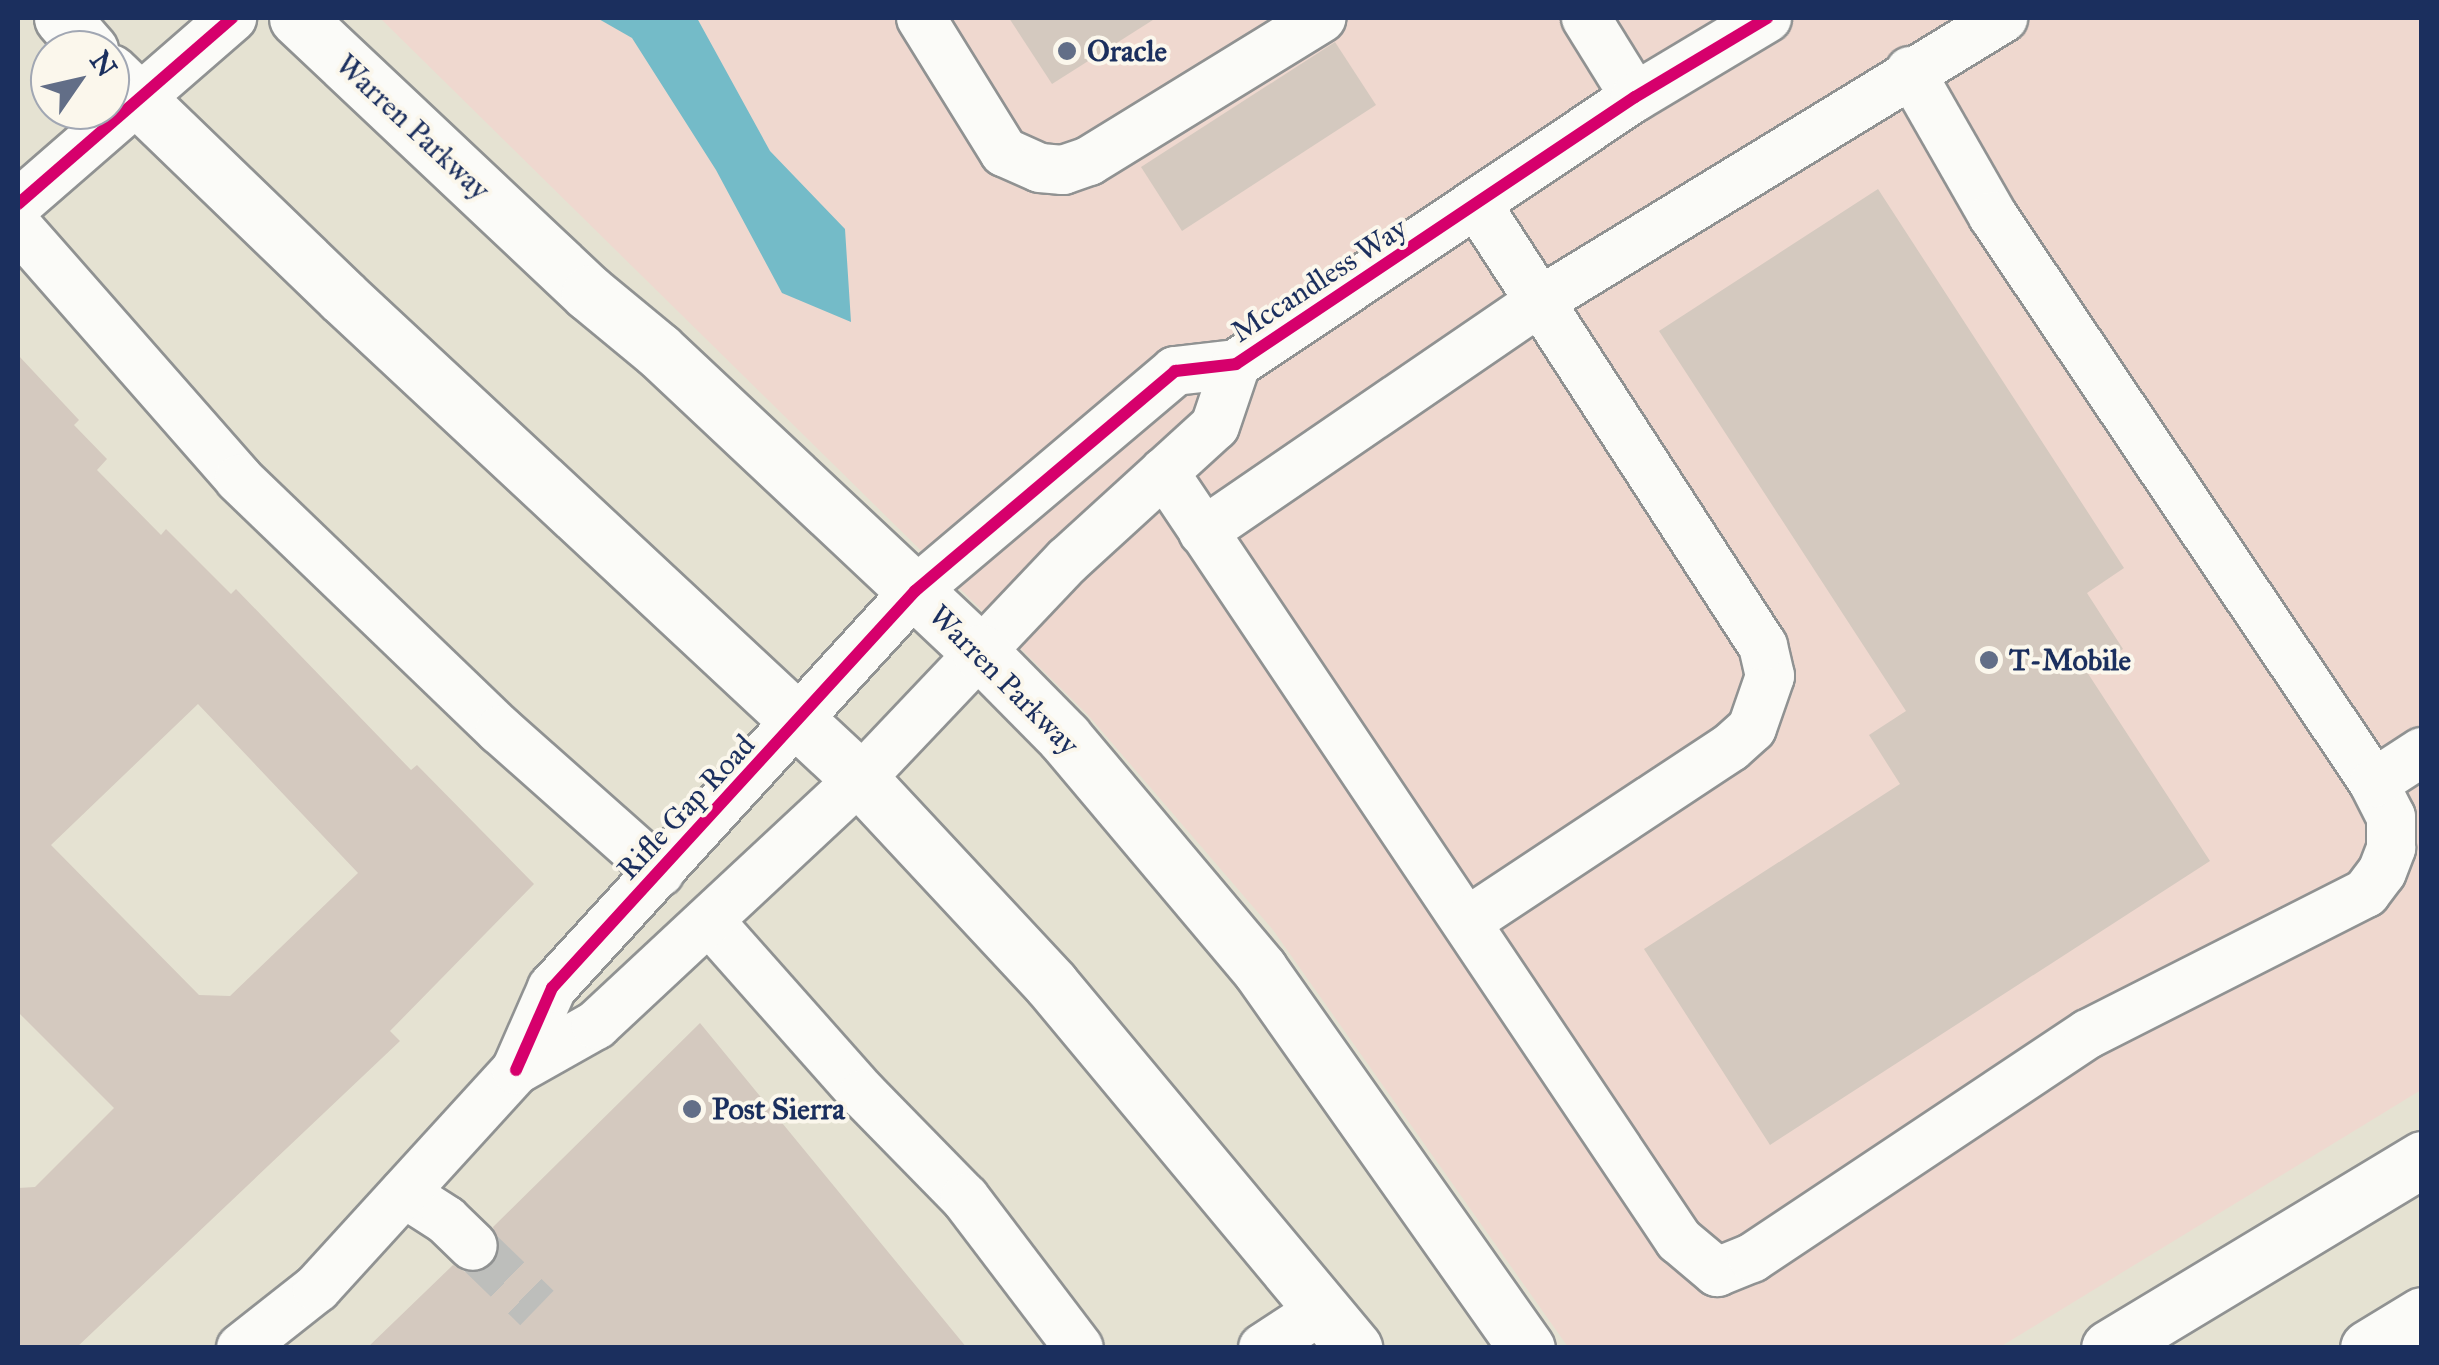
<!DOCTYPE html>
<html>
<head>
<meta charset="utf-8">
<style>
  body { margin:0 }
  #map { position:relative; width:2439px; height:1365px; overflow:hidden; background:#e5e2d2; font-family:"IM FELL Great Primer",serif }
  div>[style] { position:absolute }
  .built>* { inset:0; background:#efd8cf }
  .water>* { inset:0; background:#74bbc8 }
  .building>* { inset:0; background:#d4c9bf }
  .minor-tunnel>* { height:48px; margin-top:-24px; transform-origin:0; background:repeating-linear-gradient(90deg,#bdbebb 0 48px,transparent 0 72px) }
  .roads { filter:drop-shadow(2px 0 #909292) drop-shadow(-2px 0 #909292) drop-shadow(0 2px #909292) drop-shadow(0 -2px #909292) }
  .minor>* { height:48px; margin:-24px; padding:0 24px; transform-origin:24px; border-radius:24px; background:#fbfbf8 }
  .major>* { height:55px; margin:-27.5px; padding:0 27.5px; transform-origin:27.5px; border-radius:27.5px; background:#fbfbf8 }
  .cycleway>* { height:12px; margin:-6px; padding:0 6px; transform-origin:6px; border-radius:6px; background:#d6006c }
  .dots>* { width:28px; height:28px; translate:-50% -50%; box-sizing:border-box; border:5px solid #fbf7ec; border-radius:50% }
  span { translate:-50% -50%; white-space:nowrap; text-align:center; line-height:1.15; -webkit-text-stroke:8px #fbf7ec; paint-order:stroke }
  .poi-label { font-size:30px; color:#1b2f5e; font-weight:700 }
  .left { translate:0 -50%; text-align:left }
  .street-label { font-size:30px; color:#1b2f5e }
  .frame { position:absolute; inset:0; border:20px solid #1b2f5e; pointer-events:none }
  .north { position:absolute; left:30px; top:30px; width:100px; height:100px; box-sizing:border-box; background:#fbf7ec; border:2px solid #a1a7b3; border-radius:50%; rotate:56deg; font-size:28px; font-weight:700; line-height:40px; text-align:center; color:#1b2f5e }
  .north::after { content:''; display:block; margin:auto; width:35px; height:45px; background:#626e87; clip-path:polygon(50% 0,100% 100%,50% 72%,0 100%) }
</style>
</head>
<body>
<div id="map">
  <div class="built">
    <div style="clip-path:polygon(380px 18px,2421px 18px,2421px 1090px,2000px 1347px,1568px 1347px,1273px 930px,1088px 715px)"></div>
  </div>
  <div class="water">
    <div style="clip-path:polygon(597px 18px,697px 18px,770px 151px,845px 229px,851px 322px,782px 293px,716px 170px,632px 38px)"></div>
  </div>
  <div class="building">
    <div style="clip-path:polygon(1009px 18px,1156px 18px,1052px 84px)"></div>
    <div style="clip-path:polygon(1335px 42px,1376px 105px,1182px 231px,1141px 167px)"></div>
    <div style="clip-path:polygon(1878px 189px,2124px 568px,2087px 593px,2123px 649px,2087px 672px,2210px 861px,1770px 1145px,1644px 949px,1900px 784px,1869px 735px,1906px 711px,1659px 331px)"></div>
    <div style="clip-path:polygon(evenodd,18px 355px,79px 420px,74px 425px,107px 459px,97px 470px,161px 535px,166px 529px,231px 594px,236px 589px,411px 770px,417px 765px,534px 884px,390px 1031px,400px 1041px,76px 1348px,18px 1348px,18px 1188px,35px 1187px,114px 1108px,18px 1012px,18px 355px,198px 704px,358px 873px,230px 996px,199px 995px,51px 845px,198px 704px)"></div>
    <div style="clip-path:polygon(700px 1023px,967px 1348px,367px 1348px,453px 1265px,467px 1273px,492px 1266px,500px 1252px,493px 1227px)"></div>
  </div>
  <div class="minor-tunnel">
    <div style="left:473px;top:1246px;width:89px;rotate:44.1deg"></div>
  </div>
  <div class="roads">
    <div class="minor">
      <div style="left:921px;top:18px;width:158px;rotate:58.2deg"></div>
      <div style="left:1004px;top:152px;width:39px;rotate:24deg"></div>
      <div style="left:1040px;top:168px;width:23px;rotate:5deg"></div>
      <div style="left:1063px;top:170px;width:28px;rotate:-19deg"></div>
      <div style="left:1089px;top:161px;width:273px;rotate:-31.6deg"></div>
      <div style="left:1586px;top:18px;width:93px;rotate:58.2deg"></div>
      <div style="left:1910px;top:71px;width:167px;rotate:60.2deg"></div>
      <div style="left:1993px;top:216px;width:683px;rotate:56.1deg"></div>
      <div style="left:18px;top:204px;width:284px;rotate:-41deg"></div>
      <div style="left:18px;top:227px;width:335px;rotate:48.7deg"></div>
      <div style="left:239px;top:479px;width:362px;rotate:43.9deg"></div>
      <div style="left:500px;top:730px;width:214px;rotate:41.6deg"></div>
      <div style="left:1164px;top:472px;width:925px;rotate:56.16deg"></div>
      <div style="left:1679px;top:1240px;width:50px;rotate:40.1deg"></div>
      <div style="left:1717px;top:1272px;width:38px;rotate:-22deg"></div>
      <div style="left:1752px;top:1258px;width:404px;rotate:-33.7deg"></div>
      <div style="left:2088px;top:1034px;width:312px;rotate:-26.9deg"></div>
      <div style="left:2366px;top:893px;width:26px;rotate:-53deg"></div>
      <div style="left:2382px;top:872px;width:26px;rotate:-69deg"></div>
      <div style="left:2391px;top:848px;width:31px;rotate:-90deg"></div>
      <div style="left:2391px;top:817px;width:38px;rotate:-117deg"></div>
      <div style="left:2374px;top:783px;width:57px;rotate:-32.9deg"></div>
      <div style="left:1203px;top:532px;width:409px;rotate:-34.4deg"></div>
      <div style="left:1540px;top:301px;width:543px;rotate:-31.43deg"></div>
      <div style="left:1468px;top:921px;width:315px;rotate:-33.5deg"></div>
      <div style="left:1731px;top:747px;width:28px;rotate:-42deg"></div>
      <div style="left:1752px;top:728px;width:55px;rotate:-70.9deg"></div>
      <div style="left:1770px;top:676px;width:31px;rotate:-103deg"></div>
      <div style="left:1763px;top:646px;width:524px;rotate:-122.93deg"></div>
      <div style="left:711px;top:923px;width:229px;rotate:48.4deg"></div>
      <div style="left:863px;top:1094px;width:146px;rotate:45.6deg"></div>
      <div style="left:965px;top:1198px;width:188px;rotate:52.8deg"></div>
      <div style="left:516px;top:1070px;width:90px;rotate:-66.3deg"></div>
      <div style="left:552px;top:988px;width:538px;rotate:-47.56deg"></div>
      <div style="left:915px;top:591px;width:341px;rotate:-40.2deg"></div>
      <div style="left:1175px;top:371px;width:61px;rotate:-6.5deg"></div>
      <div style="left:1236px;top:364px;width:480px;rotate:-33.8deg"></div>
      <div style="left:1635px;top:97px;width:154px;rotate:-30.9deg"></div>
      <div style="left:404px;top:1193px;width:50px;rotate:32.7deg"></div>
      <div style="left:446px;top:1220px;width:37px;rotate:44deg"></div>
      <div style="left:241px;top:1348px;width:97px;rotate:-38.3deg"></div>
      <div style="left:317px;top:1288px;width:295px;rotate:-47.6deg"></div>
      <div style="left:516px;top:1070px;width:92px;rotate:-29.4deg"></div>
      <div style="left:596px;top:1025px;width:361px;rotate:-43deg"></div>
      <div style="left:860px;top:779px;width:301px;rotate:-46.5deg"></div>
      <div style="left:1067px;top:561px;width:200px;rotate:-42.4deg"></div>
      <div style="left:1215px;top:426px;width:65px;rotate:-71.3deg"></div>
      <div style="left:1263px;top:1348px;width:73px;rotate:-33.3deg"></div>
    </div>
    <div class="major">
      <div style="left:62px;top:18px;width:43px;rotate:48.8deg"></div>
      <div style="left:297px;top:18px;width:401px;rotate:43.3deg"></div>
      <div style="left:589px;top:293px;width:89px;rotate:39.6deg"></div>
      <div style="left:658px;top:350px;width:441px;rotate:43.2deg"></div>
      <div style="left:980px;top:652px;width:120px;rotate:45.3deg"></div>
      <div style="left:1064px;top:737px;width:304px;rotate:49.9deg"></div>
      <div style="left:1260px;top:970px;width:463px;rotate:54.8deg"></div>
      <div style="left:110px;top:72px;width:324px;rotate:44deg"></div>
      <div style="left:343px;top:297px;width:707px;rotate:42.99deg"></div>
      <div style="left:860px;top:779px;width:280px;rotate:47deg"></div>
      <div style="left:1051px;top:984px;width:474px;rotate:50.2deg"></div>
      <div style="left:2109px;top:1348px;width:366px;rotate:-31.1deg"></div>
      <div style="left:2368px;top:1348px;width:63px;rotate:-31.4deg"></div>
    </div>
  </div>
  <div class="cycleway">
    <div style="left:18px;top:204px;width:284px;rotate:-41deg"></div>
    <div style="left:516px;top:1070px;width:90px;rotate:-66.3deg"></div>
    <div style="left:552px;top:988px;width:538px;rotate:-47.56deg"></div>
    <div style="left:915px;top:591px;width:341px;rotate:-40.2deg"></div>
    <div style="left:1175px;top:371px;width:61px;rotate:-6.5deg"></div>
    <div style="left:1236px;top:364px;width:480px;rotate:-33.8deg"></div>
    <div style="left:1635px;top:97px;width:154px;rotate:-30.9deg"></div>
  </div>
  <div class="dots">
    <div style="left:1067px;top:51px;background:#626e87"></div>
    <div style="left:1989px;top:660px;background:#626e87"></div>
    <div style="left:692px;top:1109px;background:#626e87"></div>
  </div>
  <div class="poi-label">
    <span class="left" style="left:1087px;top:51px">Oracle</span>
    <span class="left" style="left:2009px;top:660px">T-Mobile</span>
    <span class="left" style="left:712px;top:1109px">Post Sierra</span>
  </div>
  <div class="street-label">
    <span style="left:413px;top:127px;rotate:43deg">Warren Parkway</span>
    <span style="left:1319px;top:280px;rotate:-33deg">Mccandless Way</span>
    <span style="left:1004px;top:680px;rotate:45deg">Warren Parkway</span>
    <span style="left:686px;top:807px;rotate:-47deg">Rifle Gap Road</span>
  </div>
  <div class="frame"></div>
  <div class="north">N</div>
</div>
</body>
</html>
